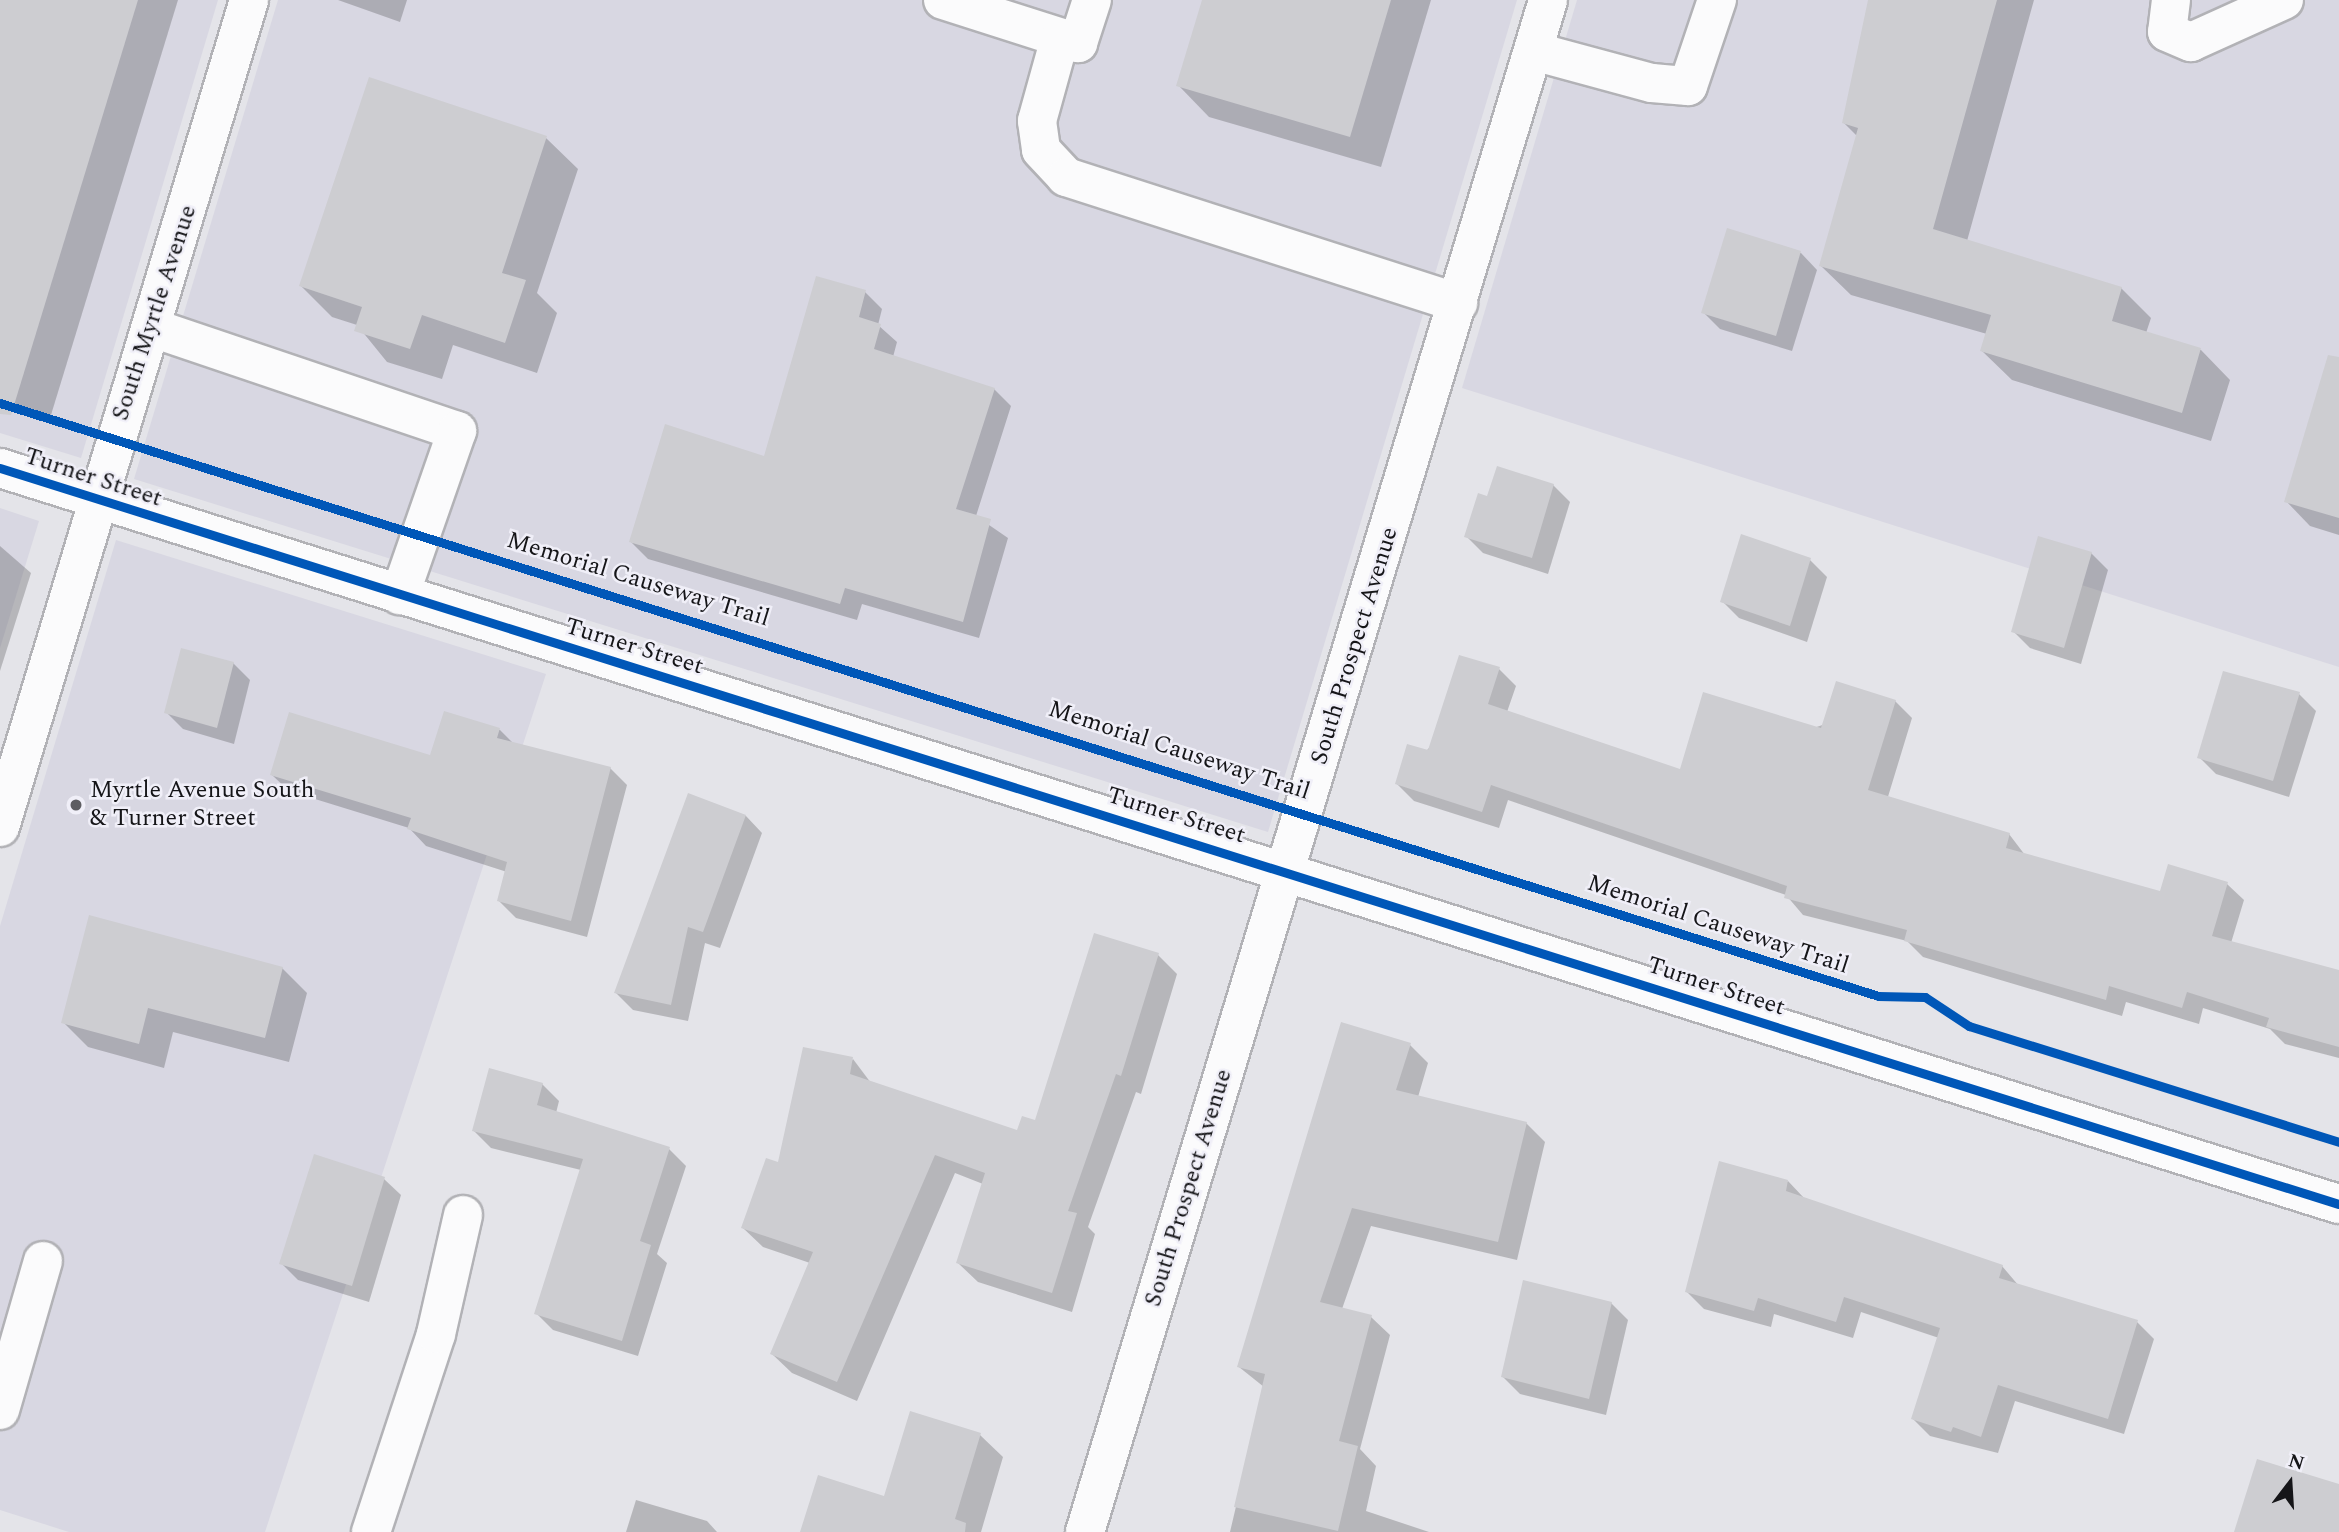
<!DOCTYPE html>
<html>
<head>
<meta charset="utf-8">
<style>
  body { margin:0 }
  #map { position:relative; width:2339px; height:1532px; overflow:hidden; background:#e4e4e9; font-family:Spectral,serif }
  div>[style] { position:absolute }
  .built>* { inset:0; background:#d8d7e2 }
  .shadow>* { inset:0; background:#0003 }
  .building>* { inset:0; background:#cdcdd1 }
  .roads { filter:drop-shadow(2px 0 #b2b2b6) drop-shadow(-2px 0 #b2b2b6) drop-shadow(0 2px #b2b2b6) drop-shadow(0 -2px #b2b2b6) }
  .minor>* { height:38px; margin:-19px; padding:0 19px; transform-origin:19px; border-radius:19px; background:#fbfbfc }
  .major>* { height:38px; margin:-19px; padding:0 19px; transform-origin:19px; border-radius:19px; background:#fbfbfc }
  .cycleway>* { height:9px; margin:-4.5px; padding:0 4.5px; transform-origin:4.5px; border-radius:4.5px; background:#0057b8 }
  .dots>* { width:19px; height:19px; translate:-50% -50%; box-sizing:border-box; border:4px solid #f0eff8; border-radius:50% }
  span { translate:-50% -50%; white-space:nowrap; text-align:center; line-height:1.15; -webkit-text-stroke:5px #f0eff8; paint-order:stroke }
  .street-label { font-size:24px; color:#151518 }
  .poi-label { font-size:24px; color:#151518 }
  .left { translate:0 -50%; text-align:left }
  .north { position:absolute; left:2255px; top:1448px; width:70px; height:70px; -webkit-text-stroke:5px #f0eff8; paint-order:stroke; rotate:17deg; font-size:19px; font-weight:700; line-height:28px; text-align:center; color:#151518 }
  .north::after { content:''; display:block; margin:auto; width:24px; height:32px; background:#151518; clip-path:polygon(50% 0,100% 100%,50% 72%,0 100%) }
</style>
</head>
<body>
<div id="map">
  <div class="built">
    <div style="clip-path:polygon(0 0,218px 0,81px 458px,0 433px)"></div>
    <div style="clip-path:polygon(278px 0,1517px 0,1268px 832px,134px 479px)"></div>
    <div style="clip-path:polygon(1577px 0,2339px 0,2339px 667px,1462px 388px)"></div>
    <div style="clip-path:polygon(0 508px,39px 521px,0 648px)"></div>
    <div style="clip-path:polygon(116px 540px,546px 674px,265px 1532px,69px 1532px,0 1510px,0 926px)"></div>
  </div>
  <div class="shadow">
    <div style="clip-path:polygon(0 0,178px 0,51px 415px,0 399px)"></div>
    <div style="clip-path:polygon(338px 0,407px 0,400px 22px)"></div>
    <div style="clip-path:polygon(1204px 0,1431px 0,1381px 167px,1209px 117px,1178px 85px)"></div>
    <div style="clip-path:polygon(1869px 0,2034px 0,1967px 241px,2121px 288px,2151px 318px,2146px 333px,2201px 350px,2230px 380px,2211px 441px,2012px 380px,1982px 351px,1987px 334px,1851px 295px,1821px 266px,1857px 136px,1844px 123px)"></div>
    <div style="clip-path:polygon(546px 138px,578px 169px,537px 293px,557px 313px,537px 373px,453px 345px,442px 379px,387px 362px,357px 325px,332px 317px,301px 286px)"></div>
    <div style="clip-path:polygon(1728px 231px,1801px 253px,1817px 270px,1792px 351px,1720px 329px,1703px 312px)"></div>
    <div style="clip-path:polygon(865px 292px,882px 309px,878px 325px,897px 342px,893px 357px,994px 389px,1011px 406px,976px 516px,1008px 538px,979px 638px,862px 604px,857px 620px,648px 559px,631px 542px,765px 458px)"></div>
    <div style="clip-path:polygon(2339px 372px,2339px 535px,2310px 526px,2286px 501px)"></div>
    <div style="clip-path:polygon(1553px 485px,1570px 502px,1548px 574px,1483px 553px,1466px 536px,1489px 498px)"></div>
    <div style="clip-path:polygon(0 546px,31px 573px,0 671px)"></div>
    <div style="clip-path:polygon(2091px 553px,2108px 570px,2081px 664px,2030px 648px,2013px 631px)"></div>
    <div style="clip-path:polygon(1810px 560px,1827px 577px,1807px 642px,1739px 618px,1722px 601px)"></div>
    <div style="clip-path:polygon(233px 663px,250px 680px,234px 744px,183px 729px,166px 712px)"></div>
    <div style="clip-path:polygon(1499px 669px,1516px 686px,1507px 712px,1681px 772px,1895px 701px,1912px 718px,1887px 800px,2009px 834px,2025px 855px,2161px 893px,2227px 884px,2244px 900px,2231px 943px,2339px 971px,2339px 1058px,2285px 1044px,2270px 1029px,2203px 1008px,2199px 1024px,2126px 1002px,2122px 1016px,1923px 957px,1907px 941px,1803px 915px,1786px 895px,1508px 800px,1499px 828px,1414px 801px,1397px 784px)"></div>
    <div style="clip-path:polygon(2299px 694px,2316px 711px,2289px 797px,2216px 774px,2199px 757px)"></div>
    <div style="clip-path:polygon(445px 713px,500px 730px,514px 744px,610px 768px,627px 785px,587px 937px,516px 918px,499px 901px,507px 872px,426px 846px,409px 828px,289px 791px,272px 775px,432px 757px)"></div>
    <div style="clip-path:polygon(689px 795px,746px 816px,762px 833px,720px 948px,705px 943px,688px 1021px,633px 1010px,616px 993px)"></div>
    <div style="clip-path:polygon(1158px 955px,1177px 974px,1141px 1094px,1136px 1092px,1088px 1227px,1095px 1234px,1072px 1312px,978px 1282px,958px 1263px,983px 1184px,955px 1173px,857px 1401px,792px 1373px,772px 1354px,810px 1263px,763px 1247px,743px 1228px,853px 1059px,871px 1083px,1018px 1133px,1037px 1123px)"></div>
    <div style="clip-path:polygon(282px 968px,307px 993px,289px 1062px,173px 1032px,164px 1068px,88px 1047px,63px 1022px)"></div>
    <div style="clip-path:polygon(1410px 1045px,1428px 1063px,1418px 1097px,1526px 1123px,1545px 1142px,1517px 1260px,1371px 1226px,1342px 1309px,1371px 1317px,1390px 1335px,1360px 1449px,1376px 1466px,1366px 1511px,1429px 1532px,1230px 1532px,1264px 1387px,1239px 1367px)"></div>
    <div style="clip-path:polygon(542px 1084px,559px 1101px,556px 1113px,669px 1149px,686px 1166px,657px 1254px,667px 1263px,638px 1356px,553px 1330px,536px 1313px,581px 1170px,491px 1148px,474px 1131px)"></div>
    <div style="clip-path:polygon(384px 1179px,401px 1195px,369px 1302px,298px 1280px,281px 1263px)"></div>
    <div style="clip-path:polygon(1788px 1181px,1804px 1198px,2002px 1266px,2019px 1286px,2137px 1322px,2154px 1339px,2124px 1434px,2015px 1401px,1998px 1453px,1930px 1436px,1913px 1419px,1939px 1338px,1861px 1312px,1853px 1338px,1774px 1314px,1771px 1327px,1704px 1309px,1687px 1292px)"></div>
    <div style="clip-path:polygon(1611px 1303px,1628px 1320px,1606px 1415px,1520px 1394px,1503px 1377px)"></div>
    <div style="clip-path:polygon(980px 1435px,1003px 1457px,981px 1532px,808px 1532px,885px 1498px)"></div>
    <div style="clip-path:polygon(636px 1500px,707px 1521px,717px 1532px,626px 1532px)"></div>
  </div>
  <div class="building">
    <div style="clip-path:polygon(0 0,138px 0,11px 415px,0 414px)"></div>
    <div style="clip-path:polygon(1202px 0,1391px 0,1350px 137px,1176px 86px)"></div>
    <div style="clip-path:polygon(1868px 0,1997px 0,1933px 229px,2122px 287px,2112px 321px,2201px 348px,2182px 413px,1980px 351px,1991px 315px,1819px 266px,1858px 128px,1842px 123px)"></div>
    <div style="clip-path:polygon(369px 77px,547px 136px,502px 273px,526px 280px,505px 343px,422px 315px,410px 349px,354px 331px,362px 307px,299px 286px)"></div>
    <div style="clip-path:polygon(1727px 228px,1801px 251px,1776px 336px,1701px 313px)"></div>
    <div style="clip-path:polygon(816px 276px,866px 290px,859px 317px,881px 324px,874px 349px,995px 388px,956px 509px,991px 519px,963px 622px,845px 588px,840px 604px,629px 542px,665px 424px,764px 456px)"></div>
    <div style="clip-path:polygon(2328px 355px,2339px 357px,2339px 518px,2284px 502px)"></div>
    <div style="clip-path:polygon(1497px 466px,1554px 484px,1532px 558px,1464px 537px,1478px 493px,1487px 496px)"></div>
    <div style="clip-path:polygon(1741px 534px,1811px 558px,1790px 626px,1720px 602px)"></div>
    <div style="clip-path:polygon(2038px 536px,2092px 552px,2064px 648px,2011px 632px)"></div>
    <div style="clip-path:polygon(181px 648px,234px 662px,217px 728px,164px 713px)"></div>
    <div style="clip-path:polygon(1459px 655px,1500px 667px,1488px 704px,1680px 769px,1703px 692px,1821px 728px,1836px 681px,1896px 700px,1868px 790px,2010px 833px,2006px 848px,2160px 891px,2168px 864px,2228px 882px,2212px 936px,2339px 970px,2339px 1047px,2266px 1027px,2269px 1018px,2187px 992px,2182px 1008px,2109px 986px,2106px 1000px,1904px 941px,1907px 930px,1784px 898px,1787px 886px,1491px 785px,1482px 812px,1395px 784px,1407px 744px,1428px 750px)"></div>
    <div style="clip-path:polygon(2223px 671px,2300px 692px,2273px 781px,2197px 758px)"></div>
    <div style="clip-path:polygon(444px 711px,500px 728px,497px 738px,611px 767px,571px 921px,497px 901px,507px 862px,407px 829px,411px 818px,270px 775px,289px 712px,430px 755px)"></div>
    <div style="clip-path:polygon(688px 793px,746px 815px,703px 932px,688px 927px,671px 1005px,614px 993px)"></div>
    <div style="clip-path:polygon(89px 915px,283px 967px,265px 1038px,148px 1008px,139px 1044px,61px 1023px)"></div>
    <div style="clip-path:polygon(1094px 933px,1159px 953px,1121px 1076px,1116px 1074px,1068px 1211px,1077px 1213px,1052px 1293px,956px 1263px,985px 1173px,935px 1155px,837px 1382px,770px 1354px,813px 1252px,741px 1228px,766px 1158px,778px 1162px,803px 1047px,853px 1057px,850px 1074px,1017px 1130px,1022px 1116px,1035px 1120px)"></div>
    <div style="clip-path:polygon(1341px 1022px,1411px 1043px,1396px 1090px,1527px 1122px,1498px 1242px,1352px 1208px,1320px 1302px,1372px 1315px,1339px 1441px,1358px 1446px,1338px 1531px,1234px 1507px,1265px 1374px,1237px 1367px)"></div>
    <div style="clip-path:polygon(489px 1068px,543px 1083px,537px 1105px,670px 1147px,640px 1241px,651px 1245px,622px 1341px,534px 1314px,583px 1159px,472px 1131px)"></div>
    <div style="clip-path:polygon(314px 1154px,385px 1177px,352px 1286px,279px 1264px)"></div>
    <div style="clip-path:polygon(1719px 1161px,1788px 1180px,1786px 1191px,2003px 1265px,1999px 1278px,2138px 1320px,2108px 1419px,1998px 1385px,1981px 1437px,1953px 1427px,1951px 1432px,1911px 1419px,1940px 1328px,1844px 1297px,1836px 1322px,1758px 1298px,1754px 1311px,1685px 1292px)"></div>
    <div style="clip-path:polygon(1523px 1280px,1612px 1302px,1589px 1399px,1501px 1377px)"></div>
    <div style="clip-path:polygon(910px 1411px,981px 1433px,955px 1519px,966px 1523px,965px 1532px,800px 1532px,818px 1475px,884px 1496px)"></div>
    <div style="clip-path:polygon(2257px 1459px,2339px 1484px,2339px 1532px,2234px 1532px)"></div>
  </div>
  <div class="roads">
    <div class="minor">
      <div style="left:943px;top:0;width:142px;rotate:17.7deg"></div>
      <div style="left:1078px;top:43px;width:45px;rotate:-72deg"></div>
      <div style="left:2171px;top:0;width:32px;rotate:97deg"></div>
      <div style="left:2167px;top:32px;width:26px;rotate:23deg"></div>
      <div style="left:2191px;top:42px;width:102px;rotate:-24.3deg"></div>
      <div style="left:1060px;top:38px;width:86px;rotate:105.5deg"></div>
      <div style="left:1037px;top:121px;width:29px;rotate:82deg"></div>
      <div style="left:1041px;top:150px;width:37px;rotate:47deg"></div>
      <div style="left:1066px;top:177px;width:412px;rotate:17.8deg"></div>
      <div style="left:1533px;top:51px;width:123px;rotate:15.1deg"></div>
      <div style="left:1652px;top:83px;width:36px;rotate:5deg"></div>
      <div style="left:1688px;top:86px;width:91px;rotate:-71.4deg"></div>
      <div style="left:153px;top:328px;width:321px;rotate:18.7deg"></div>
      <div style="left:457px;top:431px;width:174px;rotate:109.2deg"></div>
      <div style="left:0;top:468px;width:2452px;rotate:17.47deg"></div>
      <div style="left:0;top:1410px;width:155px;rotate:-73.9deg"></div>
      <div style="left:371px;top:1532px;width:208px;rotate:-71.8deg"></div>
      <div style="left:436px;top:1334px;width:122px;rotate:-77.2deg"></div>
      <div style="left:1085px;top:1532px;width:1600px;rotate:-73.18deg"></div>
    </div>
    <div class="major">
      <div style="left:0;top:827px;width:864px;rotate:-73.24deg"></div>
    </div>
  </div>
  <div class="cycleway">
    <div style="left:0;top:403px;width:1969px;rotate:17.52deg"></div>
    <div style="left:1878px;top:996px;width:47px;rotate:1.2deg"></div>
    <div style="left:1925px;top:997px;width:53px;rotate:33.4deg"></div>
    <div style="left:1969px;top:1026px;width:388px;rotate:17.4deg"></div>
    <div style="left:0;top:468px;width:2452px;rotate:17.47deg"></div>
  </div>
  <div class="dots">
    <div style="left:76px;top:805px;background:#5d5d61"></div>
  </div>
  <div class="street-label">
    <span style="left:155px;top:313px;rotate:-72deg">South Myrtle Avenue</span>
    <span style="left:93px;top:478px;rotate:18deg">Turner Street</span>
    <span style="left:638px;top:580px;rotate:17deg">Memorial Causeway Trail</span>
    <span style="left:1355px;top:646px;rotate:-73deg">South Prospect Avenue</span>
    <span style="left:634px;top:647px;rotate:17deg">Turner Street</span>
    <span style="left:1179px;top:751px;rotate:18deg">Memorial Causeway Trail</span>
    <span style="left:1176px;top:816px;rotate:17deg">Turner Street</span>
    <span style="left:1718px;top:925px;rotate:18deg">Memorial Causeway Trail</span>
    <span style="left:1716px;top:987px;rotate:18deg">Turner Street</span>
    <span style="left:1189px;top:1188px;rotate:-73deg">South Prospect Avenue</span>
  </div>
  <div class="poi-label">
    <span class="left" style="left:90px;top:805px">Myrtle Avenue South<br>&amp; Turner Street</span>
  </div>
  <div class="north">N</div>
</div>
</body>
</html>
